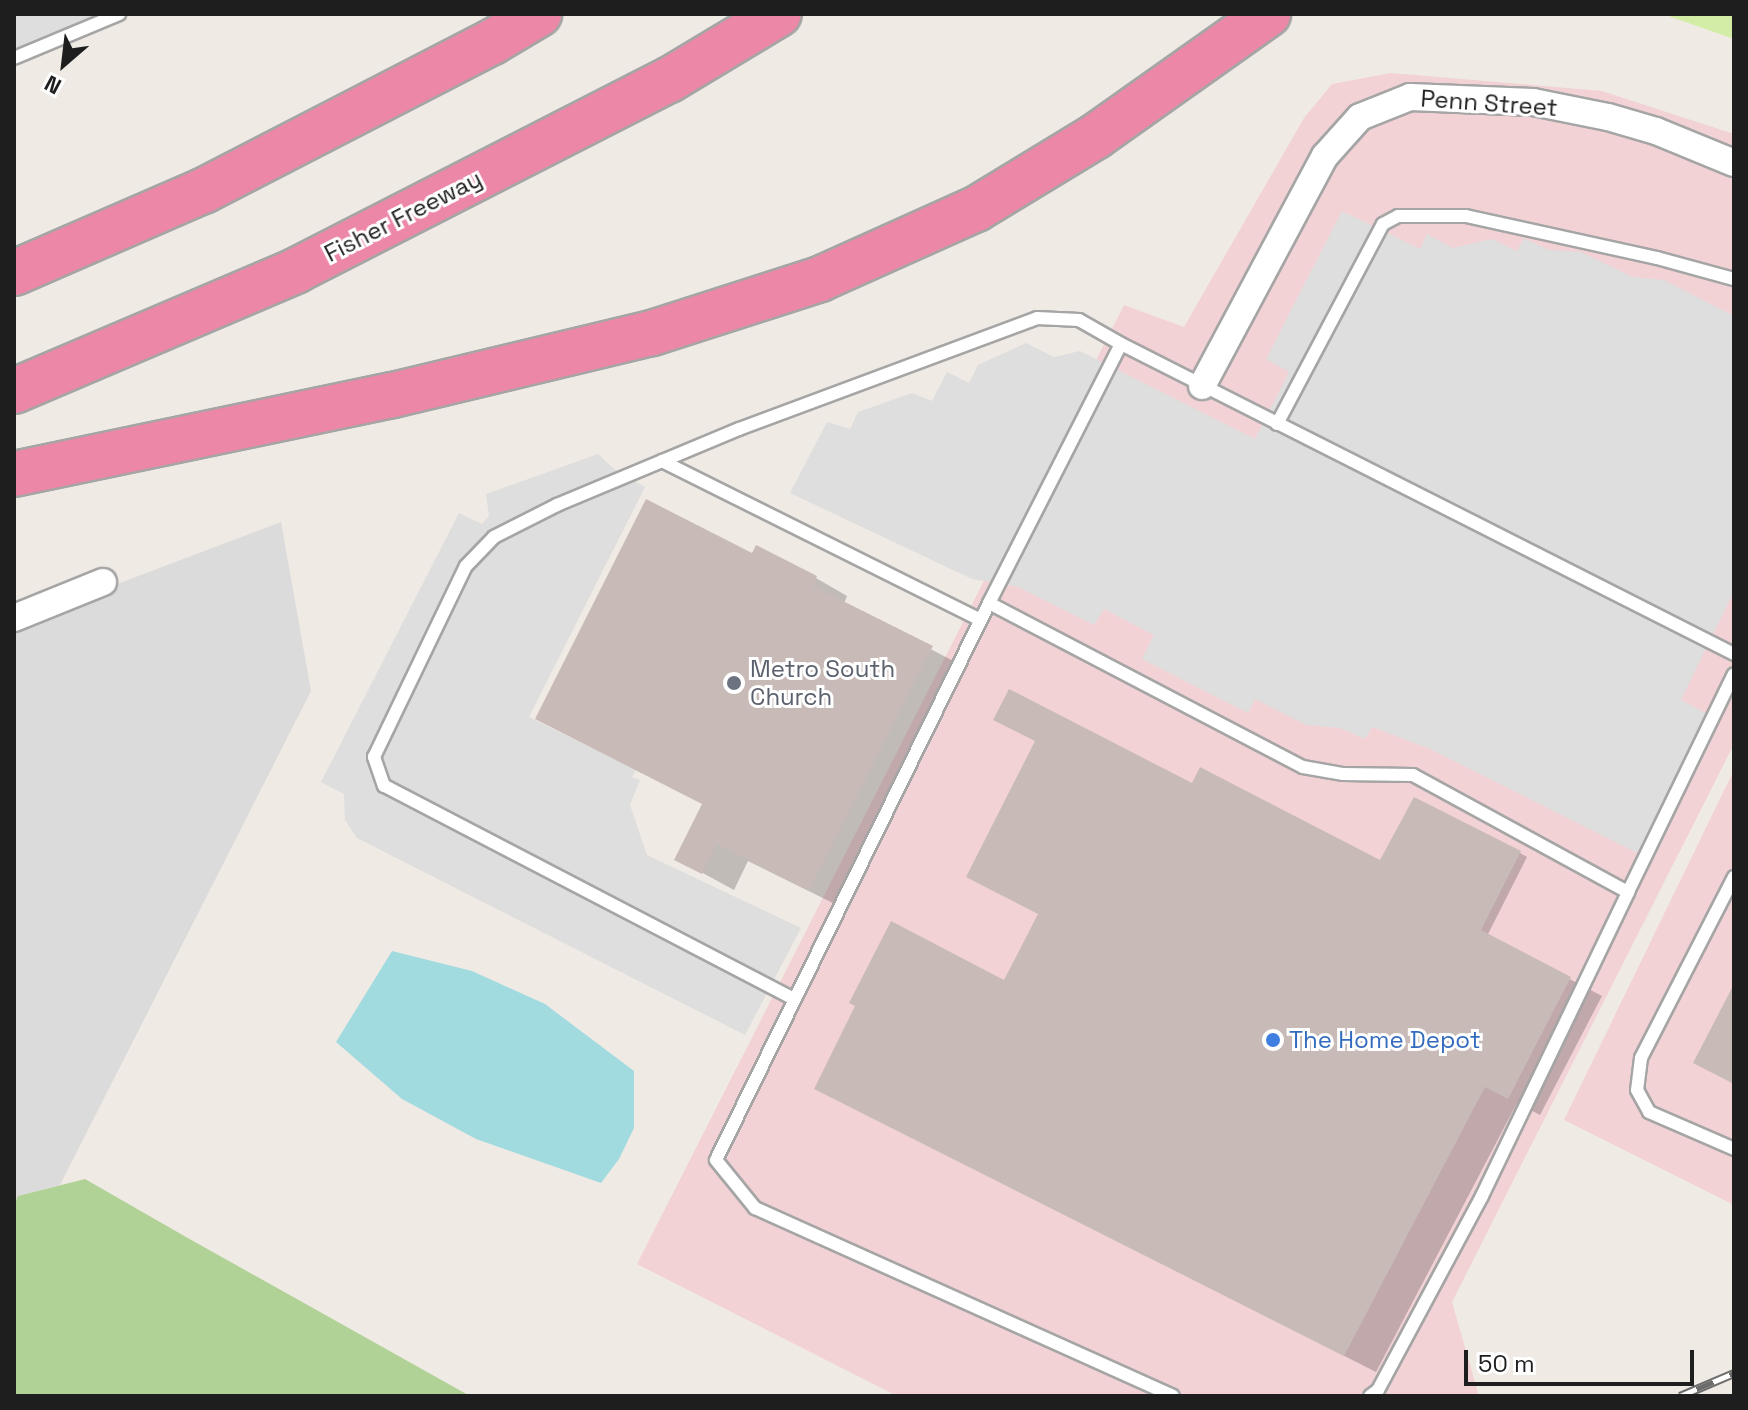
<!DOCTYPE html>
<html>
<head>
<meta charset="utf-8">
<style>
  body { margin:0 }
  #map { position:relative; width:1748px; height:1410px; overflow:hidden; background:#f0eae4; font-family:"Space Grotesk",sans-serif }
  div>[style] { position:absolute }
  .residential>* { inset:0; background:#dcdbdb }
  .commercial>* { inset:0; background:#f2d2d5 }
  .grass>* { inset:0; background:#d4eda6 }
  .forest>* { inset:0; background:#b0d296 }
  .parking>* { inset:0; background:#dedede }
  .water>* { inset:0; background:#a1dbe0 }
  .shadow>* { inset:0; background:#0003 }
  .building>* { inset:0; background:#c8bbb7 }
  .roads { filter:drop-shadow(2px 0 #a5a5a5) drop-shadow(-2px 0 #a5a5a5) drop-shadow(0 2px #a5a5a5) drop-shadow(0 -2px #a5a5a5) }
  .service>* { height:12px; margin:-6px; padding:0 6px; transform-origin:6px; border-radius:6px; background:#fff }
  .minor>* { height:26px; margin:-13px; padding:0 13px; transform-origin:13px; border-radius:13px; background:#fff }
  .motorway>* { height:44px; margin:-22px; padding:0 22px; transform-origin:22px; border-radius:22px; background:#ec87a8 }
  .rail>* { height:9px; margin-top:-4.5px; transform-origin:0; background:repeating-linear-gradient(90deg,#fff 0 18px,#6c6c6c 0 36px); box-sizing:border-box; border-block:2px solid #6c6c6c }
  .dots>* { width:22px; height:22px; translate:-50% -50%; box-sizing:border-box; border:4px solid #fff; border-radius:50% }
  span { translate:-50% -50%; white-space:nowrap; text-align:center; line-height:1.15; -webkit-text-stroke:6px #fff; paint-order:stroke }
  .street-label { font-size:24px; color:#1e1e1e }
  .worship-label { font-size:24px; color:#5b616d }
  .left { translate:0 -50%; text-align:left }
  .shop-label { font-size:24px; color:#366cbe }
  .frame { position:absolute; inset:0; border:16px solid #1e1e1e; pointer-events:none }
  .north { position:absolute; left:24px; top:24px; width:80px; height:80px; -webkit-text-stroke:6px #fff; paint-order:stroke; rotate:208deg; font-size:22px; font-weight:700; line-height:32px; text-align:center; color:#1e1e1e }
  .north::after { content:''; display:block; margin:auto; width:28px; height:36px; background:#1e1e1e; clip-path:polygon(50% 0,100% 100%,50% 72%,0 100%) }
  .scale { position:absolute; left:1464px; top:1350px; width:230px; height:36px; box-sizing:border-box; border:4px solid #1e1e1e; border-top:0; padding-left:10px; font-size:24px; line-height:28px; white-space:nowrap; color:#1e1e1e; -webkit-text-stroke:6px #fff; paint-order:stroke }
</style>
</head>
<body>
<div id="map">
  <div class="residential">
    <div style="clip-path:polygon(281px 522px,311px 691px,60px 1185px,19px 1196px,14px 1205px,14px 623px)"></div>
  </div>
  <div class="commercial">
    <div style="clip-path:polygon(1391px 73px,1602px 91px,1734px 134px,1734px 744px,1452px 1302px,1479px 1396px,897px 1396px,637px 1264px,1124px 305px,1184px 327px,1304px 118px,1332px 84px)"></div>
    <div style="clip-path:polygon(1734px 770px,1734px 1205px,1564px 1120px)"></div>
  </div>
  <div class="grass">
    <div style="clip-path:polygon(1664px 14px,1734px 14px,1734px 39px,1674px 18px)"></div>
  </div>
  <div class="forest">
    <div style="clip-path:polygon(85px 1179px,186px 1237px,470px 1396px,14px 1396px,14px 1205px,18px 1196px)"></div>
  </div>
  <div class="parking">
    <div style="clip-path:polygon(14px 14px,119px 14px,14px 58px)"></div>
    <div style="clip-path:polygon(1342px 211px,1420px 249px,1427px 234px,1453px 248px,1492px 239px,1517px 251px,1524px 238px,1549px 250px,1581px 252px,1633px 277px,1664px 280px,1734px 316px,1734px 591px,1681px 700px,1707px 714px,1637px 853px,1430px 749px,1372px 727px,1365px 739px,1340px 728px,1306px 725px,1255px 699px,1248px 713px,1142px 659px,1154px 635px,1104px 609px,1094px 625px,1018px 587px,972px 579px,790px 493px,827px 422px,850px 429px,858px 412px,912px 393px,932px 401px,947px 372px,969px 383px,978px 365px,1026px 343px,1054px 357px,1080px 351px,1255px 439px,1289px 372px,1266px 359px)"></div>
    <div style="clip-path:polygon(598px 454px,614px 469px,645px 487px,529px 717px,636px 770px,632px 777px,640px 780px,630px 805px,647px 855px,801px 928px,745px 1035px,357px 838px,345px 820px,344px 794px,321px 782px,459px 513px,482px 524px,489px 516px,486px 494px)"></div>
  </div>
  <div class="water">
    <div style="clip-path:polygon(392px 951px,472px 971px,545px 1004px,634px 1071px,634px 1128px,619px 1159px,601px 1183px,476px 1139px,402px 1099px,336px 1042px)"></div>
  </div>
  <div class="shadow">
    <div style="clip-path:polygon(753px 556px,816px 578px,847px 596px,844px 604px,963px 666px,841px 907px,748px 861px,734px 890px,677px 859px,704px 805px)"></div>
    <div style="clip-path:polygon(1192px 786px,1382px 863px,1415px 800px,1520px 853px,1527px 857px,1487px 936px,1602px 996px,1540px 1115px,1517px 1103px,1376px 1372px,817px 1088px,1005px 982px)"></div>
  </div>
  <div class="building">
    <div style="clip-path:polygon(646px 499px,752px 553px,756px 545px,817px 576px,813px 586px,933px 646px,809px 891px,717px 844px,702px 874px,674px 860px,702px 804px,535px 719px)"></div>
    <div style="clip-path:polygon(1009px 689px,1192px 783px,1200px 767px,1380px 860px,1414px 797px,1521px 851px,1481px 930px,1571px 977px,1508px 1099px,1485px 1087px,1344px 1356px,814px 1089px,855px 1006px,849px 1003px,891px 921px,1004px 980px,1038px 914px,966px 877px,1035px 741px,993px 720px)"></div>
    <div style="clip-path:polygon(1734px 984px,1734px 1084px,1693px 1063px)"></div>
  </div>
  <div class="roads">
    <div class="service">
      <div style="left:14px;top:58px;width:114px;rotate:-22.7deg"></div>
      <div style="left:1277px;top:424px;width:226px;rotate:-62.1deg"></div>
      <div style="left:1383px;top:224px;width:17px;rotate:-28deg"></div>
      <div style="left:1398px;top:216px;width:68px"></div>
      <div style="left:1466px;top:216px;width:196px;rotate:12.4deg"></div>
      <div style="left:1657px;top:258px;width:80px;rotate:15.3deg"></div>
      <div style="left:662px;top:461px;width:356px;rotate:26.5deg"></div>
      <div style="left:989px;top:603px;width:620px;rotate:116.11deg"></div>
      <div style="left:716px;top:1160px;width:62px;rotate:50.9deg"></div>
      <div style="left:755px;top:1208px;width:458px;rotate:24.2deg"></div>
      <div style="left:1734px;top:654px;width:687px;rotate:-153.17deg"></div>
      <div style="left:1121px;top:344px;width:291px;rotate:117deg"></div>
      <div style="left:989px;top:603px;width:354px;rotate:27.6deg"></div>
      <div style="left:1303px;top:767px;width:41px;rotate:9.9deg"></div>
      <div style="left:1343px;top:774px;width:70px;rotate:0.8deg"></div>
      <div style="left:1413px;top:775px;width:245px;rotate:28.6deg"></div>
      <div style="left:1628px;top:892px;width:242px;rotate:-64.1deg"></div>
      <div style="left:1734px;top:877px;width:203px;rotate:117.2deg"></div>
      <div style="left:1641px;top:1058px;width:32px;rotate:97deg"></div>
      <div style="left:1637px;top:1090px;width:25px;rotate:61deg"></div>
      <div style="left:1649px;top:1112px;width:93px;rotate:23.5deg"></div>
      <div style="left:794px;top:999px;width:462px;rotate:-152.5deg"></div>
      <div style="left:384px;top:786px;width:31px;rotate:-109deg"></div>
      <div style="left:374px;top:757px;width:212px;rotate:-64.3deg"></div>
      <div style="left:466px;top:566px;width:40px;rotate:-46deg"></div>
      <div style="left:494px;top:537px;width:71px;rotate:-26.9deg"></div>
      <div style="left:557px;top:505px;width:197px;rotate:-22.7deg"></div>
      <div style="left:739px;top:429px;width:318px;rotate:-20.4deg"></div>
      <div style="left:1037px;top:318px;width:42px;rotate:2.7deg"></div>
      <div style="left:1079px;top:320px;width:48px;rotate:29.7deg"></div>
      <div style="left:1370px;top:1396px;width:10px;rotate:-37deg"></div>
      <div style="left:1378px;top:1390px;width:220px;rotate:-61.8deg"></div>
      <div style="left:1482px;top:1196px;width:337px;rotate:-64.3deg"></div>
    </div>
    <div class="minor">
      <div style="left:1202px;top:386px;width:261px;rotate:-61.9deg"></div>
      <div style="left:1325px;top:156px;width:52px;rotate:-48.1deg"></div>
      <div style="left:1360px;top:117px;width:54px;rotate:-21.8deg"></div>
      <div style="left:1410px;top:97px;width:123px;rotate:2.3deg"></div>
      <div style="left:1533px;top:102px;width:76px;rotate:11.3deg"></div>
      <div style="left:1608px;top:117px;width:50px;rotate:16.3deg"></div>
      <div style="left:1656px;top:131px;width:84px;rotate:22.3deg"></div>
      <div style="left:14px;top:618px;width:96px;rotate:-22deg"></div>
    </div>
    <div class="motorway">
      <div style="left:14px;top:273px;width:206px;rotate:-23.5deg"></div>
      <div style="left:203px;top:191px;width:325px;rotate:-27.3deg"></div>
      <div style="left:492px;top:42px;width:55px;rotate:-30.8deg"></div>
      <div style="left:14px;top:391px;width:308px;rotate:-23.1deg"></div>
      <div style="left:297px;top:270px;width:418px;rotate:-27.1deg"></div>
      <div style="left:669px;top:80px;width:128px;rotate:-31deg"></div>
      <div style="left:14px;top:474px;width:387px;rotate:-11.8deg"></div>
      <div style="left:393px;top:395px;width:266px;rotate:-13.5deg"></div>
      <div style="left:652px;top:333px;width:176px;rotate:-17.8deg"></div>
      <div style="left:820px;top:279px;width:171px;rotate:-24.2deg"></div>
      <div style="left:976px;top:209px;width:140px;rotate:-31.3deg"></div>
      <div style="left:1096px;top:136px;width:211px;rotate:-35.3deg"></div>
    </div>
  </div>
  <div class="rail">
    <div style="left:1680px;top:1396px;width:59px;rotate:-23.1deg"></div>
  </div>
  <div class="dots">
    <div style="left:734px;top:683px;background:#6b7280"></div>
    <div style="left:1273px;top:1040px;background:#3f7fe0"></div>
  </div>
  <div class="street-label">
    <span style="left:1489px;top:103px;rotate:4deg">Penn Street</span>
    <span style="left:403px;top:216px;rotate:-27deg">Fisher Freeway</span>
  </div>
  <div class="worship-label">
    <span class="left" style="left:750px;top:683px">Metro South<br>Church</span>
  </div>
  <div class="shop-label">
    <span class="left" style="left:1289px;top:1040px">The Home Depot</span>
  </div>
  <div class="frame"></div>
  <div class="north">N</div>
  <div class="scale">50 m</div>
</div>
</body>
</html>
